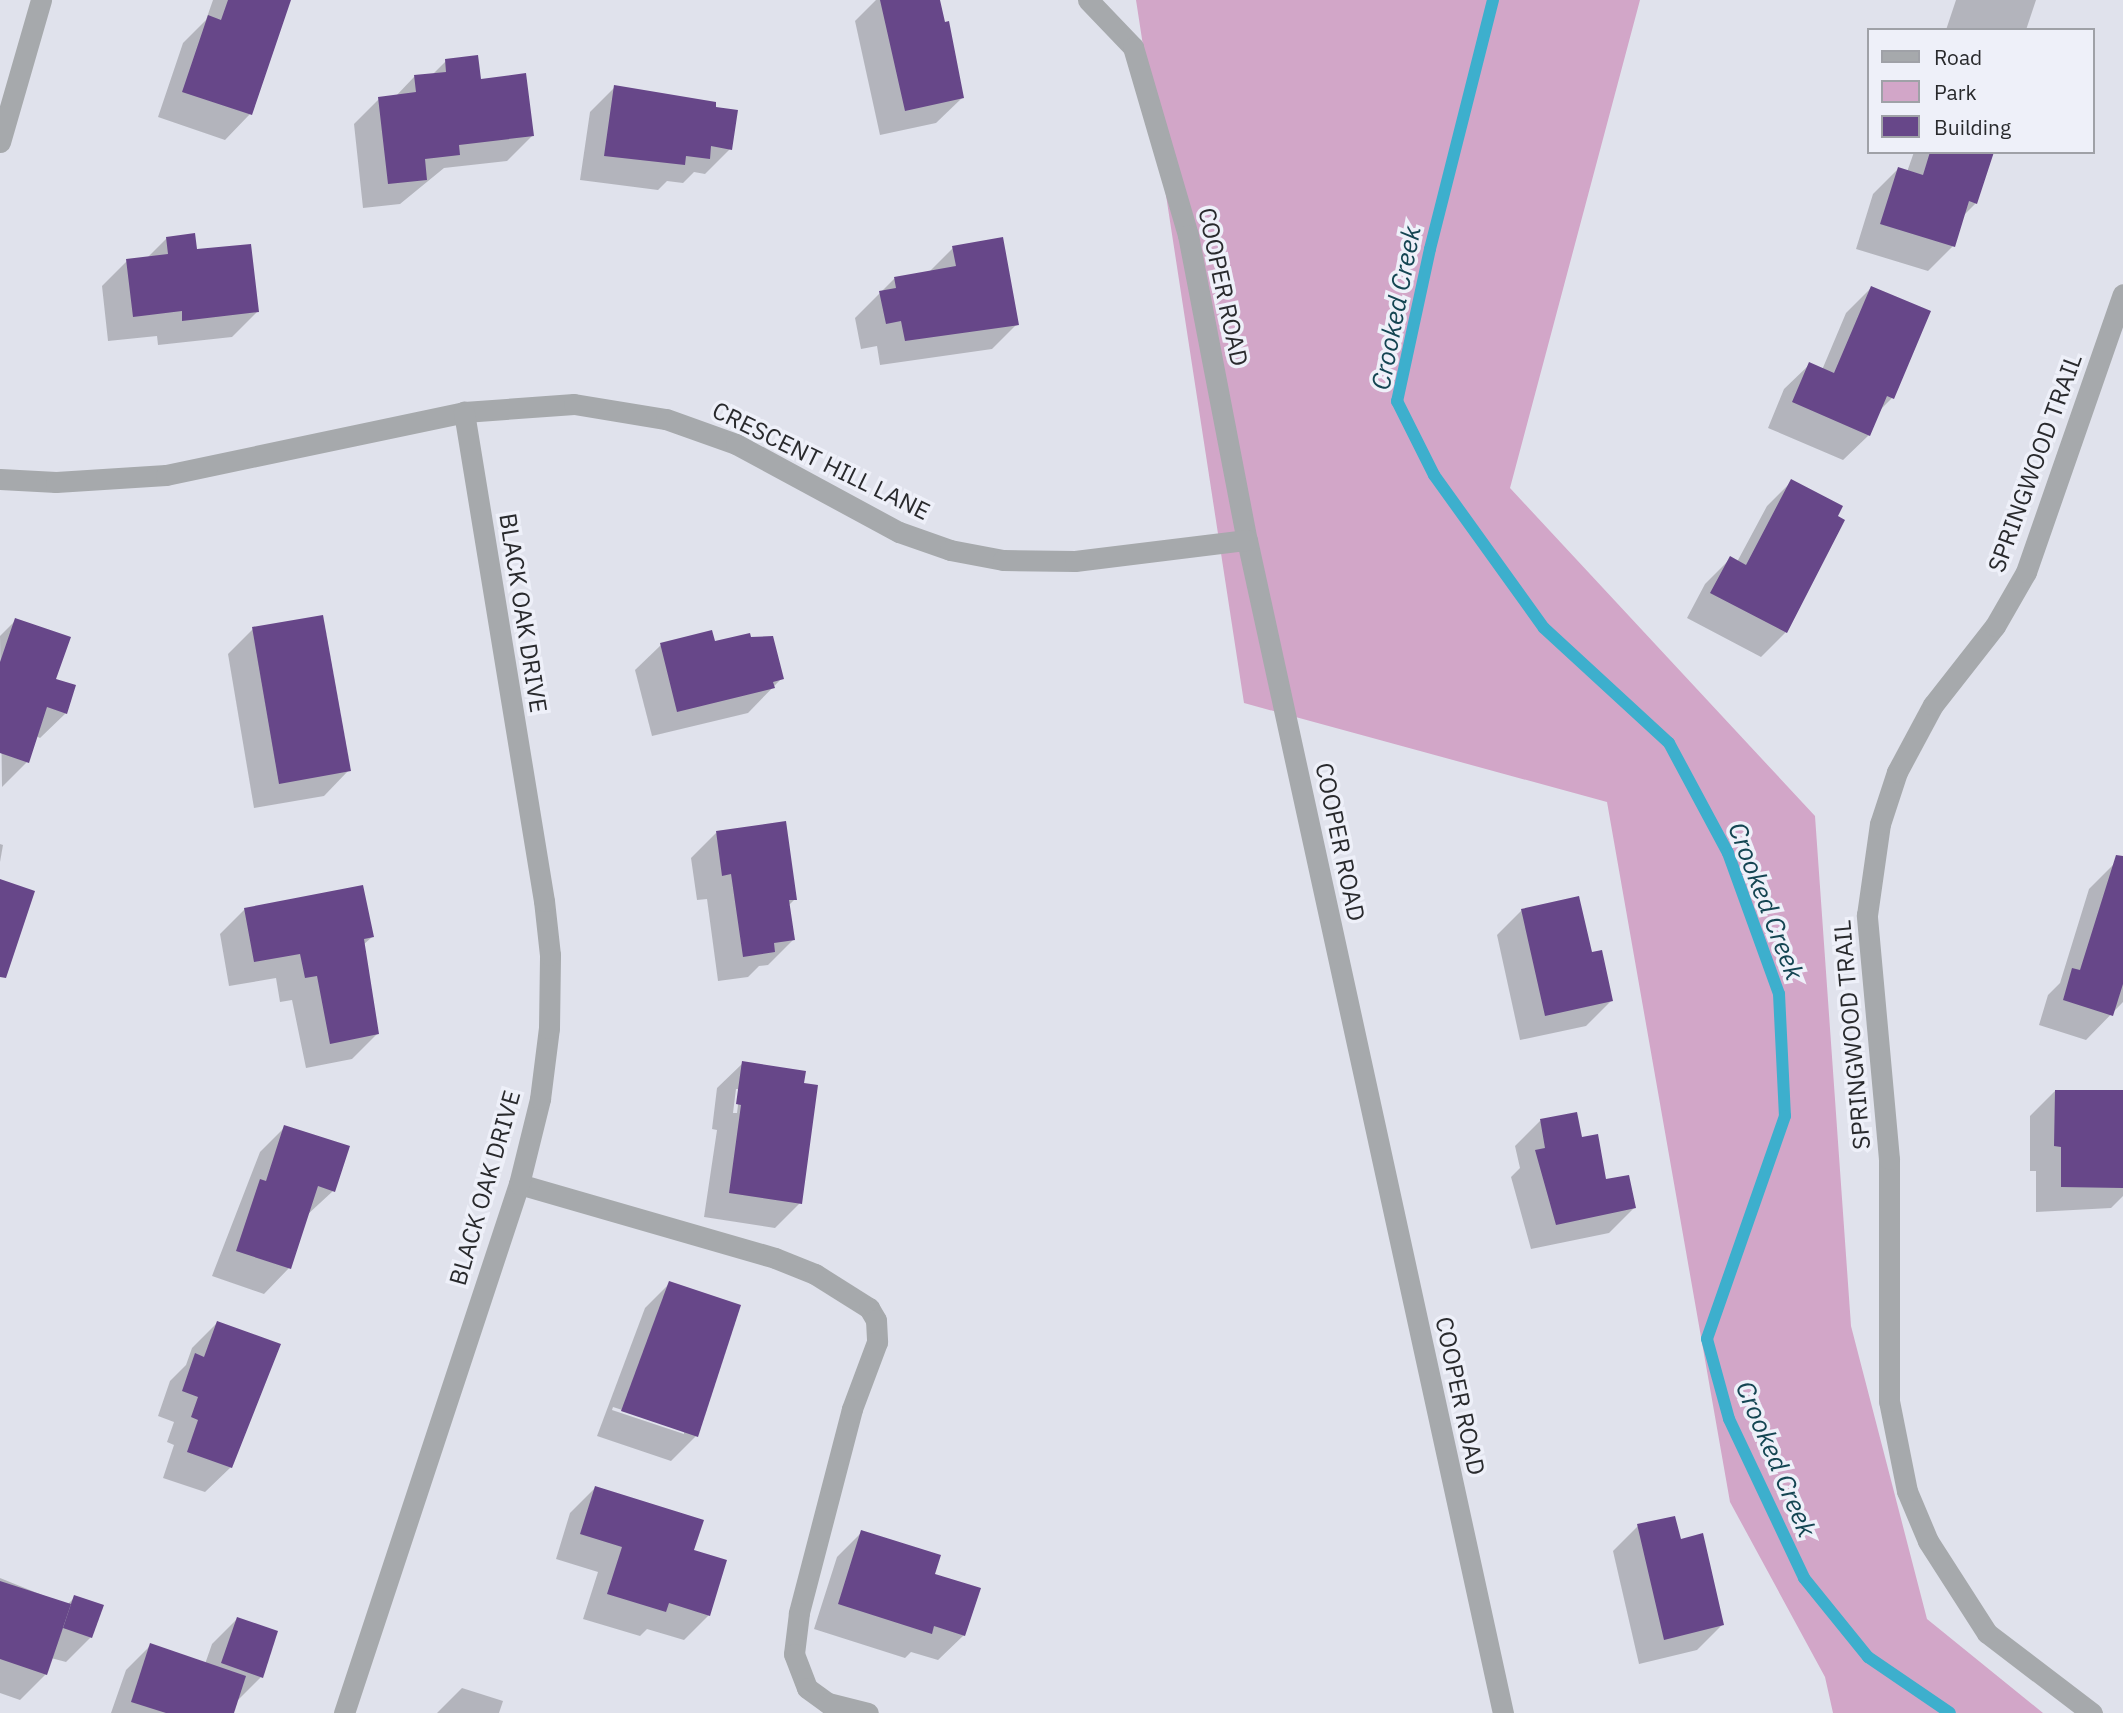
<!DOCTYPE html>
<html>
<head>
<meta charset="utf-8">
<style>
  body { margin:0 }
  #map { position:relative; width:2123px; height:1713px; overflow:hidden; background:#e0e2ec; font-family:"IBM Plex Sans",sans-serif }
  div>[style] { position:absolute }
  .green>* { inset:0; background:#d2a6c8 }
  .shadow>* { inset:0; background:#0003 }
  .stream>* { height:12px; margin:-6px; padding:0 6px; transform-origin:6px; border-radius:6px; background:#3dafcd }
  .building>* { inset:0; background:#674789 }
  .minor>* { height:21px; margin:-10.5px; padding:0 10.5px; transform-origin:10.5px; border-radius:10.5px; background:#a6a9ac }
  span { translate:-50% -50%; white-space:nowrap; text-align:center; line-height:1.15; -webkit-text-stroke:7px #eef0f9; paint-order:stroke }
  .street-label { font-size:24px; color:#292a2d }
  .water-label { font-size:26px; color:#144552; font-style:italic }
  .legend { position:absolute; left:1867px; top:28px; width:228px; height:126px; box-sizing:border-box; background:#eef0f9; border:2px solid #9fa1a7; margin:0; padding:9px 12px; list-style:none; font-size:21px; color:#292a2d }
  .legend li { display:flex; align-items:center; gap:14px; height:35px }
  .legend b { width:35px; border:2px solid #9fa1a7 }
</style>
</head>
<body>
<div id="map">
  <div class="green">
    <div style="clip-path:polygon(1136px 0,1640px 0,1510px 488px,1815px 816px,1851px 1326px,1927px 1619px,2043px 1713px,1833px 1713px,1825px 1677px,1730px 1502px,1607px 802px,1244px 703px)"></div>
  </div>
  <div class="shadow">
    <div style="clip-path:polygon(213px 0,289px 0,250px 114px,225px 140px,158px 117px,183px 43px,206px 20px)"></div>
    <div style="clip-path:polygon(876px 0,938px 0,962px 98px,936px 123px,880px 135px,855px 21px)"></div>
    <div style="clip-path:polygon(1956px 0,2036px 0,2026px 30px,1946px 30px)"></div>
    <div style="clip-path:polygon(446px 61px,479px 81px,532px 136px,507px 161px,444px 168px,400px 204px,363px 208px,354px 124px,379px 99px,395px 97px,414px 77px,431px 76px)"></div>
    <div style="clip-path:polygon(615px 87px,730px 149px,705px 174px,694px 172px,683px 183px,667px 181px,658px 190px,580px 180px,590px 112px)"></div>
    <div style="clip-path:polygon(1914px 152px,1992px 152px,1976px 203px,1962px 217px,1953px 246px,1928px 271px,1856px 249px,1873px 194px,1898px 169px,1907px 172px)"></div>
    <div style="clip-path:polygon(167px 238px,196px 251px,257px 312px,232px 337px,158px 345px,157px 336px,108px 341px,102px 286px,127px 261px,147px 258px)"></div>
    <div style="clip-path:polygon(953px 248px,1017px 324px,992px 349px,880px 365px,877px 346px,861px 349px,855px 318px,894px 279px,928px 273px)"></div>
    <div style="clip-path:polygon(1871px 288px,1892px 398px,1879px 411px,1869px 435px,1843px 460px,1768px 428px,1784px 389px,1810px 364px,1822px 370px,1846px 313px)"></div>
    <div style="clip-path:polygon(1792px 481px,1786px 632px,1761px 657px,1687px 618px,1705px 584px,1730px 559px,1737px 562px,1767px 506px)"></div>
    <div style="clip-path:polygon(16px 620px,54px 681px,66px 713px,40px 738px,36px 736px,27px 762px,2px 787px,0 636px)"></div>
    <div style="clip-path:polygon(253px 629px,349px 770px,324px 796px,254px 808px,228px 654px)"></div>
    <div style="clip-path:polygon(714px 643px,782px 678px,748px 713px,652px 736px,635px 670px,661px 645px)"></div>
    <div style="clip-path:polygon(716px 833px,795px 899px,788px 906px,793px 940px,768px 965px,759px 966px,748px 977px,718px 981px,707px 899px,697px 900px,691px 858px)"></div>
    <div style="clip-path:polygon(0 844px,3px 845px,0 862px)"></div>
    <div style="clip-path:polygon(2114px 864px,2123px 867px,2123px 1002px,2086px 1040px,2039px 1025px,2048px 995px,2060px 983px,2089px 889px)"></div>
    <div style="clip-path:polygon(245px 909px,372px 937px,363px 945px,377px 1034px,352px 1059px,306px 1068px,292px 1000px,280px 1002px,276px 978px,229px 986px,220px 934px)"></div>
    <div style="clip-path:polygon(1522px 910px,1591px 954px,1611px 1001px,1586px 1026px,1520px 1040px,1497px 935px)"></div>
    <div style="clip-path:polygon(evenodd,743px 1063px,800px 1203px,775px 1228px,704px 1217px,717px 1130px,712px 1129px,717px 1088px,743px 1063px,736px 1089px,740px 1089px,737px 1113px,733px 1113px,736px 1089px)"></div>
    <div style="clip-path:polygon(2055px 1091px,2123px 1147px,2123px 1196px,2111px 1208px,2036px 1212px,2036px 1171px,2030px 1171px,2030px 1116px)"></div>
    <div style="clip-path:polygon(1540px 1121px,1581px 1139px,1605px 1181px,1634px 1208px,1609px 1233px,1531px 1249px,1511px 1177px,1520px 1168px,1515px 1146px)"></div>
    <div style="clip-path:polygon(285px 1127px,333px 1191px,307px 1215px,289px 1268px,264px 1294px,212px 1276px,260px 1152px)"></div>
    <div style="clip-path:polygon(evenodd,670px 1283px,696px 1436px,671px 1461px,597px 1436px,645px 1308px,670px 1283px,613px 1407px,684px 1430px,684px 1434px,612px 1410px,613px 1407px)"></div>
    <div style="clip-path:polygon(217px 1323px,279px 1345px,231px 1467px,205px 1492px,163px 1478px,174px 1445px,167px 1442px,174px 1422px,158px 1416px,170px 1381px,186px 1365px,192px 1348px)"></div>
    <div style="clip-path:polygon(595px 1488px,692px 1552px,709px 1615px,684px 1640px,647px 1629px,640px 1636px,583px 1619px,598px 1572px,556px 1559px,570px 1513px)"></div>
    <div style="clip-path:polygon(1638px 1526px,1679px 1541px,1722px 1625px,1697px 1650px,1639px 1664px,1613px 1551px)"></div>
    <div style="clip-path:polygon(862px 1532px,933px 1575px,964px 1635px,938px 1660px,911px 1652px,905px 1658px,814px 1629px,837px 1557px)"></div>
    <div style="clip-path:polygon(0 1578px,67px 1605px,75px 1597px,91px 1637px,66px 1662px,51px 1658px,46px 1674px,20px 1700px,0 1693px)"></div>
    <div style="clip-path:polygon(237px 1619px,261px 1677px,235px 1703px,232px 1713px,111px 1713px,126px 1670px,151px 1645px,205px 1664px,212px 1644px)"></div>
    <div style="clip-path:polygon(462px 1688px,503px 1701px,499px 1713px,437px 1713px)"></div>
  </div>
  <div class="stream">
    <div style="left:1493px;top:0;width:257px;rotate:104.2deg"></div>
    <div style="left:1430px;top:249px;width:156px;rotate:102.2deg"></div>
    <div style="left:1397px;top:401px;width:83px;rotate:63.4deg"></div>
    <div style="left:1434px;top:475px;width:188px;rotate:54.3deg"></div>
    <div style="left:1544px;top:628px;width:170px;rotate:42.6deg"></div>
    <div style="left:1669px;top:743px;width:125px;rotate:61.8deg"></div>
    <div style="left:1728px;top:853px;width:150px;rotate:70.1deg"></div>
    <div style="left:1779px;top:994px;width:122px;rotate:87.2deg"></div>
    <div style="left:1785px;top:1116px;width:236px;rotate:109.3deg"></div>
    <div style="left:1707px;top:1339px;width:83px;rotate:74.6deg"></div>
    <div style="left:1729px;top:1419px;width:176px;rotate:64.7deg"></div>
    <div style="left:1804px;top:1578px;width:102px;rotate:51deg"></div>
    <div style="left:1868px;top:1657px;width:99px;rotate:34.3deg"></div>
  </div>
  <div class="building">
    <div style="clip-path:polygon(228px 0,291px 0,252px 115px,182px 92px,208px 15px,221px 20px)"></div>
    <div style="clip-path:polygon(880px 0,940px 0,945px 22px,949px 21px,964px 98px,905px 111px)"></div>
    <div style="clip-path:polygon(478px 55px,481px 79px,526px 73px,534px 136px,459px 145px,460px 155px,425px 159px,427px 180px,388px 184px,378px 97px,416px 92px,414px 75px,446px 72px,445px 59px)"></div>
    <div style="clip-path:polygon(614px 85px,716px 102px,716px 107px,738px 110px,732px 150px,711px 146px,710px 159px,686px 156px,685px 165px,604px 156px)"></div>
    <div style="clip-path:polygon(1930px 152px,1994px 152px,1977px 204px,1969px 201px,1955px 247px,1880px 224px,1898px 167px,1923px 175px)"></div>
    <div style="clip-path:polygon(195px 233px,197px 249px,251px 244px,259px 312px,182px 321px,182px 311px,133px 317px,126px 259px,168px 254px,166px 237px)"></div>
    <div style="clip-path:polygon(1003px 237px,1019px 325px,905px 341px,901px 321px,886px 324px,879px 291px,896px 288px,894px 277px,956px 266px,952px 246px)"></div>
    <div style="clip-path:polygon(1871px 286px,1931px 311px,1894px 399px,1887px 396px,1870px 436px,1792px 402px,1809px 362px,1834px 373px)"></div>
    <div style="clip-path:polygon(1791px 479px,1843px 506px,1838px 516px,1845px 520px,1787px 633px,1710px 593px,1730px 556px,1746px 565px)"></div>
    <div style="clip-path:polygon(323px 615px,351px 771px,279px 784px,252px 627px)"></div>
    <div style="clip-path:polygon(15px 618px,71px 637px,56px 679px,76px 685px,67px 714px,47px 707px,29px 763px,0 753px,0 662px)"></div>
    <div style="clip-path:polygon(712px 630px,715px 641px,750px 633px,751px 637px,773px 636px,784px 679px,773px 682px,775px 688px,677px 712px,660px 643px)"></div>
    <div style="clip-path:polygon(786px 821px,797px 900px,789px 900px,795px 940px,774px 943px,775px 952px,743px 957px,731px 874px,722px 876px,716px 831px)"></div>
    <div style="clip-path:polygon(2116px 855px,2123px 856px,2123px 984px,2113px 1016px,2063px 1000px,2072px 968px,2080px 970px)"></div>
    <div style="clip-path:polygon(0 879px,35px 891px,6px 978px,0 977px)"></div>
    <div style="clip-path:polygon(363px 885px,374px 937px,364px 939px,379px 1034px,330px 1044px,317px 976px,305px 978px,300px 954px,254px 962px,244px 908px)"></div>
    <div style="clip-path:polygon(1579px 896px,1592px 952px,1602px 950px,1613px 1001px,1545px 1016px,1521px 909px)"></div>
    <div style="clip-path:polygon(742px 1061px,806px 1071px,804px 1083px,818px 1085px,802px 1204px,729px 1193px,741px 1105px,736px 1104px)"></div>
    <div style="clip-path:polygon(2055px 1090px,2123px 1090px,2123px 1188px,2061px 1187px,2061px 1147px,2054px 1146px)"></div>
    <div style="clip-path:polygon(1577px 1112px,1582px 1137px,1598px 1134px,1606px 1179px,1629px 1175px,1636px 1208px,1556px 1225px,1535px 1150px,1545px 1148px,1540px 1119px)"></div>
    <div style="clip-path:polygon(284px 1125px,350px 1146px,335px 1192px,318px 1186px,291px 1269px,236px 1251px,260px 1179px,266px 1181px)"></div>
    <div style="clip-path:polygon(669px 1281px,741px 1305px,698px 1437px,621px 1411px)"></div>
    <div style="clip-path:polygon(217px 1321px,281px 1344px,232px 1468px,187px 1452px,198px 1420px,191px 1417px,198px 1397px,182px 1391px,195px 1353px,204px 1357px)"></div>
    <div style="clip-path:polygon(595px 1486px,704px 1520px,694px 1550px,727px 1560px,710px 1616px,669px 1603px,666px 1612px,607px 1594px,622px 1547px,580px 1534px)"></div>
    <div style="clip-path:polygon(1675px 1516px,1681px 1539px,1703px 1533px,1724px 1625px,1664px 1640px,1637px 1524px)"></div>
    <div style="clip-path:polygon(861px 1530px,941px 1555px,935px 1574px,981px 1588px,965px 1636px,934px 1626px,932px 1634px,838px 1604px)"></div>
    <div style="clip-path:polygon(0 1581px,71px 1604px,47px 1675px,0 1659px)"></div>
    <div style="clip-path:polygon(74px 1595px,104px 1605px,92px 1638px,63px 1628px)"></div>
    <div style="clip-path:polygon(237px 1617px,278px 1631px,263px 1678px,221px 1663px)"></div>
    <div style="clip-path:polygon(150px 1643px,246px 1676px,234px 1713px,166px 1713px,131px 1702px)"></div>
  </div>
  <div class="minor">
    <div style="left:1088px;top:0;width:65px;rotate:46.2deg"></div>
    <div style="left:1133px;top:47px;width:196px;rotate:73.7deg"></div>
    <div style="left:1188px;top:235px;width:311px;rotate:79.1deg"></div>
    <div style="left:1247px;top:540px;width:1201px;rotate:77.69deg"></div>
    <div style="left:0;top:142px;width:148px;rotate:-73.9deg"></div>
    <div style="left:0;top:479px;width:56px;rotate:3.1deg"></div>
    <div style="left:56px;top:482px;width:110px;rotate:-3.6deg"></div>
    <div style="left:166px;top:475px;width:305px;rotate:-11.9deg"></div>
    <div style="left:464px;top:412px;width:110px;rotate:-4.2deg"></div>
    <div style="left:574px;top:404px;width:93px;rotate:9.3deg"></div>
    <div style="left:666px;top:419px;width:74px;rotate:19.7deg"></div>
    <div style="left:736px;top:444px;width:185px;rotate:28.4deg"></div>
    <div style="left:899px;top:532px;width:54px;rotate:19.4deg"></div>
    <div style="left:950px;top:550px;width:54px;rotate:10.7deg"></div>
    <div style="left:1003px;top:560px;width:72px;rotate:0.8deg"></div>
    <div style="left:1075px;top:561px;width:173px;rotate:-7deg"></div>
    <div style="left:519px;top:1184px;width:266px;rotate:16.1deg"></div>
    <div style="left:775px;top:1258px;width:43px;rotate:21.8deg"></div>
    <div style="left:815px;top:1274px;width:64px;rotate:32.2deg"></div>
    <div style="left:869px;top:1308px;width:14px;rotate:60deg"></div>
    <div style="left:876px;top:1320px;width:22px;rotate:87deg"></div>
    <div style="left:877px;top:1342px;width:72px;rotate:110.5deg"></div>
    <div style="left:852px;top:1409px;width:211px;rotate:104.6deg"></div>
    <div style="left:799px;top:1613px;width:41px;rotate:97deg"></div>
    <div style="left:794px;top:1654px;width:36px;rotate:69deg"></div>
    <div style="left:807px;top:1688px;width:26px;rotate:36deg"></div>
    <div style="left:828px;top:1703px;width:41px;rotate:14deg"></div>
    <div style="left:344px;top:1713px;width:557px;rotate:-71.7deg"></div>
    <div style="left:519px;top:1184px;width:88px;rotate:-76.1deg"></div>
    <div style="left:540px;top:1099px;width:72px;rotate:-82.8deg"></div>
    <div style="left:549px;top:1028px;width:73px;rotate:-89.2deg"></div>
    <div style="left:550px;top:955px;width:54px;rotate:-96.3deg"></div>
    <div style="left:544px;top:901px;width:496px;rotate:-99.3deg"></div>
    <div style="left:2092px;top:1713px;width:132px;rotate:-142.7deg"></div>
    <div style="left:1987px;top:1633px;width:109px;rotate:-122.7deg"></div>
    <div style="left:1928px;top:1541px;width:54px;rotate:-112.8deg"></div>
    <div style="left:1907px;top:1491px;width:92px;rotate:-101.3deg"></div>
    <div style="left:1889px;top:1401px;width:242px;rotate:-90deg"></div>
    <div style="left:1889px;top:1159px;width:245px;rotate:-95.2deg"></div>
    <div style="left:1867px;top:915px;width:92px;rotate:-81.9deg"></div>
    <div style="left:1880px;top:824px;width:55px;rotate:-71.9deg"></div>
    <div style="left:1897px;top:772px;width:76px;rotate:-61.8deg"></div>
    <div style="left:1933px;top:705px;width:100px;rotate:-51.9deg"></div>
    <div style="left:1995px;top:626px;width:62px;rotate:-60.1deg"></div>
    <div style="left:2026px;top:572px;width:294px;rotate:-70.8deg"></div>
  </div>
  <div class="street-label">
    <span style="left:1223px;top:287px;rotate:78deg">COOPER ROAD</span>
    <span style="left:821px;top:461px;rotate:26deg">CRESCENT HILL LANE</span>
    <span style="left:2035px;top:463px;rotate:-70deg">SPRINGWOOD TRAIL</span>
    <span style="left:523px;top:613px;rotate:81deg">BLACK OAK DRIVE</span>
    <span style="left:1340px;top:842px;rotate:78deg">COOPER ROAD</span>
    <span style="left:1852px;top:1035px;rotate:-95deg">SPRINGWOOD TRAIL</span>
    <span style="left:485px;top:1188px;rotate:-74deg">BLACK OAK DRIVE</span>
    <span style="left:1460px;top:1396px;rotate:78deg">COOPER ROAD</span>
  </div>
  <div class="water-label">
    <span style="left:1396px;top:308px;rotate:-79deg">Crooked Creek</span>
    <span style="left:1766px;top:901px;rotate:69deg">Crooked Creek</span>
    <span style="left:1776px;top:1459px;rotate:67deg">Crooked Creek</span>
  </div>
  <ul class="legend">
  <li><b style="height:9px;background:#a6a9ac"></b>Road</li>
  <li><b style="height:19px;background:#d2a6c8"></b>Park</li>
  <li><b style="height:19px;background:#674789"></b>Building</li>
  </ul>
</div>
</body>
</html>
